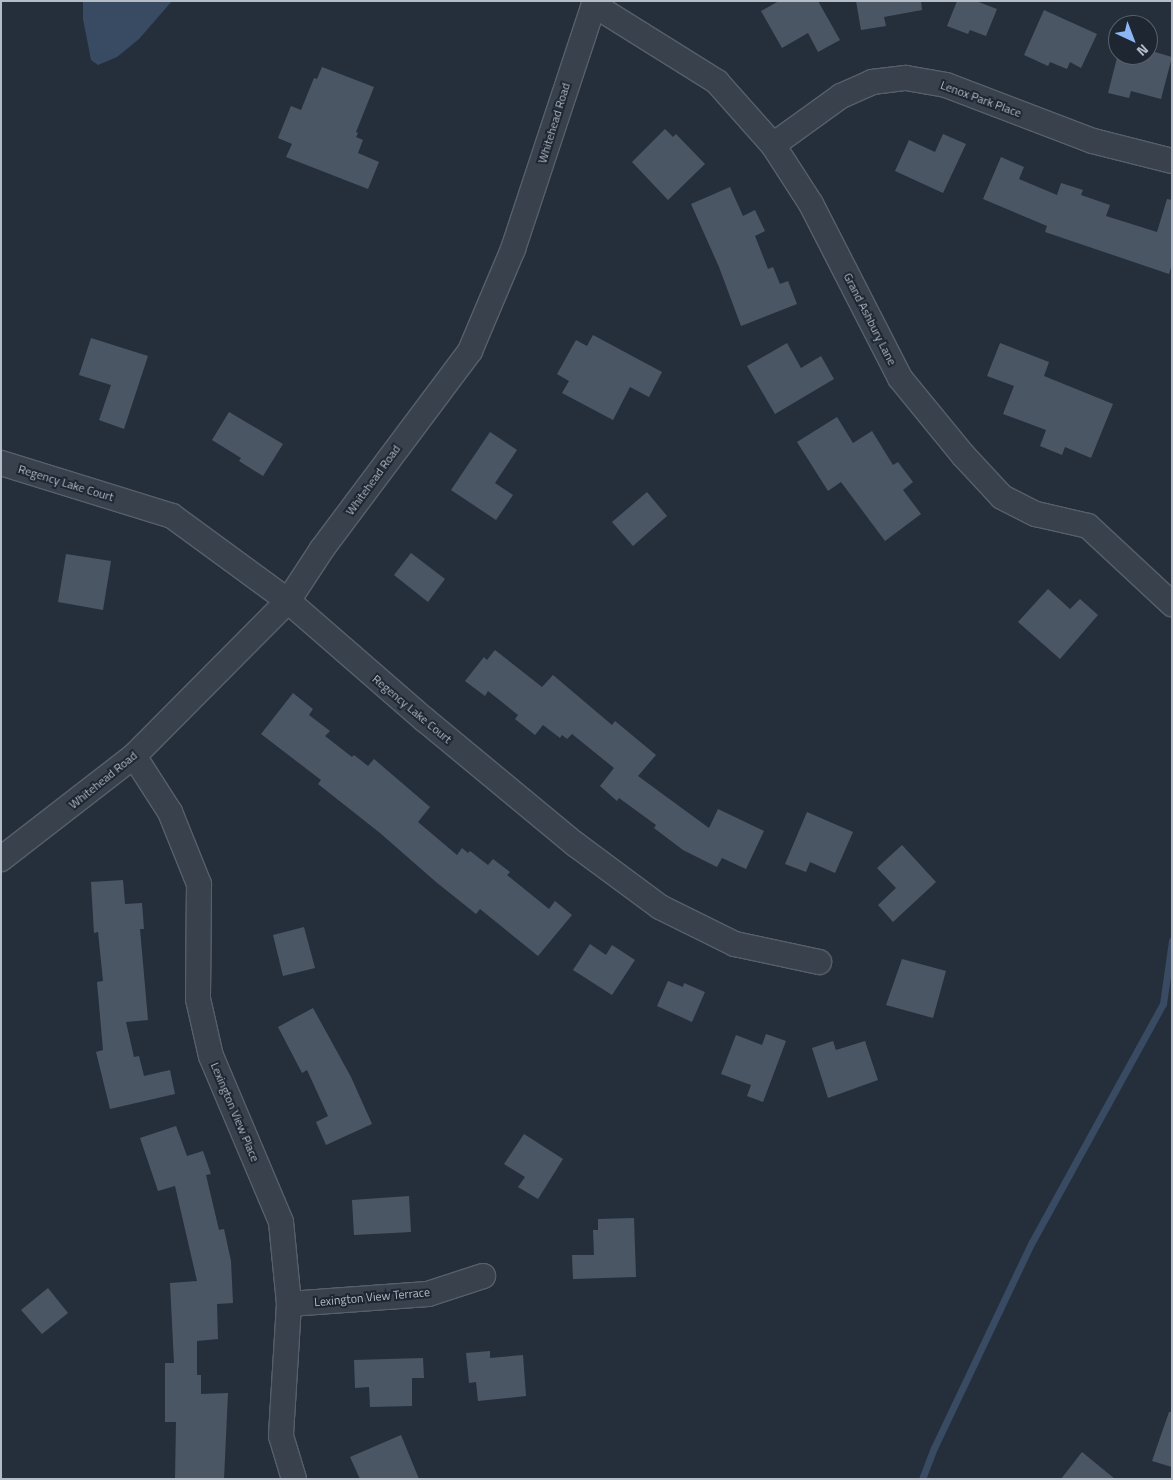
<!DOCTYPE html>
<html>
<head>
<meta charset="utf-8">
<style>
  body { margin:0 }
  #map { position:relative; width:1173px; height:1480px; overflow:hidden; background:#252f3c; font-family:"Titillium Web",sans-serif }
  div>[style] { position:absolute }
  .water>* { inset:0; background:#394b63 }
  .stream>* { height:7px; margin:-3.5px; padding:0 3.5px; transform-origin:3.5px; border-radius:3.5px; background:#394b63 }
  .building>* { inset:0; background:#4b5665 }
  .roads { filter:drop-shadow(1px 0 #565f6a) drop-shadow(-1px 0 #565f6a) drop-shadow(0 1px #565f6a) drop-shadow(0 -1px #565f6a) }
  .minor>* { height:24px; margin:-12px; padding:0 12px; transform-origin:12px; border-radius:12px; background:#38414c }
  span { translate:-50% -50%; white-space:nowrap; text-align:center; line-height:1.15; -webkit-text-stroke:4px #1d2631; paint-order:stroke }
  .street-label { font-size:12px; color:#b4bcc8 }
  .frame { position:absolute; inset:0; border:2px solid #b4bcc8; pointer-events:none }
  .north { position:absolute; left:1108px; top:15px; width:50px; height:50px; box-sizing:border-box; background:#1d2631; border:1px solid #59626d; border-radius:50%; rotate:137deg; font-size:14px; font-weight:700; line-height:20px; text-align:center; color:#b4bcc8 }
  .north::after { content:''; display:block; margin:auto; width:18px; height:22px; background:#8db7f4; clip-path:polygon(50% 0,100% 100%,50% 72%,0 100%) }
</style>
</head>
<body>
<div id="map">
  <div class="water">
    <div style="clip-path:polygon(83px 1px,172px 1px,139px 39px,117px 57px,98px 65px,91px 60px,83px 19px)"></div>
  </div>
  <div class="stream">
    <div style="left:922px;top:1479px;width:33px;rotate:-69deg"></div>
    <div style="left:934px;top:1448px;width:228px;rotate:-64.6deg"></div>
    <div style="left:1032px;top:1242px;width:272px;rotate:-61.2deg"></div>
    <div style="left:1163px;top:1004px;width:64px;rotate:-81.9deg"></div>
  </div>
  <div class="building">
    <div style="clip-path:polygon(779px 1px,818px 1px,840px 40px,818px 52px,808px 33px,782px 48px,761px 11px)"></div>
    <div style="clip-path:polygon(856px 1px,921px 1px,922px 10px,884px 17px,886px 26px,861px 30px)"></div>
    <div style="clip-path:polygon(957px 1px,976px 1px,997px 9px,986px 36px,970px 30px,968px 34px,947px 26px)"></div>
    <div style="clip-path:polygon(1044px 10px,1097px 34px,1081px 68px,1070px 62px,1067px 69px,1050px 62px,1048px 66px,1024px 55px)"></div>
    <div style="clip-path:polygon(1148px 50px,1172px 57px,1161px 99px,1131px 91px,1129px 98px,1108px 93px,1118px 54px,1148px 55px)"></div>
    <div style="clip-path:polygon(322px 67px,374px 87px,356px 132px,358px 133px,356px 137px,363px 140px,358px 153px,379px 162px,368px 189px,286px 157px,292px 144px,278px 138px,291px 106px,301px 110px,314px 78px,317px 79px)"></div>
    <div style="clip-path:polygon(665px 129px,673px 137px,676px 134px,705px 164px,668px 200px,632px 162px)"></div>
    <div style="clip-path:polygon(943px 134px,966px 144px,943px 193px,895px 171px,909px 140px,935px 152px)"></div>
    <div style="clip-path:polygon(1001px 157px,1024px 167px,1019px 179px,1057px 195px,1061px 183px,1083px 190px,1081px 195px,1110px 205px,1106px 216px,1157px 232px,1167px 199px,1172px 200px,1172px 264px,1169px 274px,1045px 232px,1047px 226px,983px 199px)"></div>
    <div style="clip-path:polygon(730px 187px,743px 216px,755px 210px,765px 231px,755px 236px,768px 269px,773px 267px,780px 284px,788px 281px,797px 304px,741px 326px,719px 267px,691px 204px)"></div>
    <div style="clip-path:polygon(593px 335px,662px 372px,649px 397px,630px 387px,613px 420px,562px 393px,569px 381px,557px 374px,576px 340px,587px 346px)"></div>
    <div style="clip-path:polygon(91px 338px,148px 356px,124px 429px,99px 420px,111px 385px,79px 375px)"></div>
    <div style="clip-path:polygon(787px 343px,801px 368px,821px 356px,834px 379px,775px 414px,747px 366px)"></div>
    <div style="clip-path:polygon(1000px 343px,1049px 362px,1044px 376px,1113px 404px,1091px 458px,1065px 447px,1062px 455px,1040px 446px,1046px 430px,1003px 414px,1014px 386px,987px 376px)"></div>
    <div style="clip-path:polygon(229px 412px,283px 444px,263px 476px,239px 461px,241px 458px,212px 440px)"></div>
    <div style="clip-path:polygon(837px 417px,853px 443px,872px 431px,893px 465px,898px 462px,913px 482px,903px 490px,921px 514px,885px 541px,841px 482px,828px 491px,797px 442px)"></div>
    <div style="clip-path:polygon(490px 432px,517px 450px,495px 483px,513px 495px,496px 520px,451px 490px)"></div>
    <div style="clip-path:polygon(647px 492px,667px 516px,633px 546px,612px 522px)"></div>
    <div style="clip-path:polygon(411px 553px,445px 579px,428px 602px,394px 575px)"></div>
    <div style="clip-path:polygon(66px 554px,111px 561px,103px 610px,58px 602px)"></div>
    <div style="clip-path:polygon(1048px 589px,1070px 609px,1080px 599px,1098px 615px,1060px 659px,1018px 622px)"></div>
    <div style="clip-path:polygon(495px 650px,542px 687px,553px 675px,612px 725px,615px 721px,656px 755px,638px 776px,709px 828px,718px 809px,764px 831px,746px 869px,722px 858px,717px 867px,683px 850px,654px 828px,656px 825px,619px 798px,617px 801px,600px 786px,614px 768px,572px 734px,567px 739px,562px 735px,560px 738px,543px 725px,535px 735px,515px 719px,518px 715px,488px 691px,485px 696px,465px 681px,484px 657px,487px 660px)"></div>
    <div style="clip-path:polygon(293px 693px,313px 709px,309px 715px,330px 731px,325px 736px,352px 757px,354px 755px,368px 766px,374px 759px,430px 807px,418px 822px,457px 855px,462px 848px,468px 853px,470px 851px,488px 865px,493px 859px,510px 872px,507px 875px,549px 909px,555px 901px,572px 915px,538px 956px,480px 909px,476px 914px,436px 882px,380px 833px,318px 784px,321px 780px,261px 734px)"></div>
    <div style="clip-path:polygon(807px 812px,853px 832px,835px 873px,810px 862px,806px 872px,785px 864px)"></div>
    <div style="clip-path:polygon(902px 845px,936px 882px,893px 922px,878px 905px,896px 888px,877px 868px)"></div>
    <div style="clip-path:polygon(123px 880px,125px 904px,142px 903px,144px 929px,140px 929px,148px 1020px,126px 1022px,134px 1057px,139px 1056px,144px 1076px,170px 1070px,175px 1094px,110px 1109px,96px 1052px,103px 1050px,97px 982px,103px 981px,98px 932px,94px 933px,91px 882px)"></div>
    <div style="clip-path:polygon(304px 927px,315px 968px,283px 976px,273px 935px)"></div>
    <div style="clip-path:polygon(590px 944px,606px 955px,612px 945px,635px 960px,612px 995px,573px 970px)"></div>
    <div style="clip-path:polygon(902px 959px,946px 971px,933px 1018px,886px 1005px)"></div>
    <div style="clip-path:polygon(668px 981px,683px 987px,684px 983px,705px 992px,692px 1022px,657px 1006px)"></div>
    <div style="clip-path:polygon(313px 1008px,351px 1077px,372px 1124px,326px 1145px,316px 1122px,328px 1116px,307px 1070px,302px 1073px,278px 1027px)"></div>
    <div style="clip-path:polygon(766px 1034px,786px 1041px,763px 1102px,747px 1096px,751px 1085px,721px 1074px,736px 1035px,762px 1045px)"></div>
    <div style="clip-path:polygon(833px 1041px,836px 1050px,865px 1041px,878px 1080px,828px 1098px,812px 1048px)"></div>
    <div style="clip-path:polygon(176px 1126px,187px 1156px,203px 1151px,211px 1174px,206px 1175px,219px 1230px,224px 1229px,231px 1261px,233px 1303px,217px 1304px,218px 1339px,197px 1341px,197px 1375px,201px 1375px,201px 1394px,228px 1393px,224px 1479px,175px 1479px,176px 1422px,165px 1422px,165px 1363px,174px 1363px,170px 1283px,197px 1281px,175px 1186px,158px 1191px,140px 1138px)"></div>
    <div style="clip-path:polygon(524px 1134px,563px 1159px,538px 1199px,518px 1187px,525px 1177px,504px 1164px)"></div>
    <div style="clip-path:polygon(409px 1196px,411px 1232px,354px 1235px,352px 1200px)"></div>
    <div style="clip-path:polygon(634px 1218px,636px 1277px,573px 1279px,572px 1255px,594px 1255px,593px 1230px,598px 1230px,598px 1219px)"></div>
    <div style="clip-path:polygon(48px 1288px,68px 1313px,42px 1334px,21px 1310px)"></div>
    <div style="clip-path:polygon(490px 1351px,490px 1358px,523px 1355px,526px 1396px,478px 1401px,476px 1382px,469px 1383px,466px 1353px)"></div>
    <div style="clip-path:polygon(423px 1358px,424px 1378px,412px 1378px,412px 1406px,370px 1407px,369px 1387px,355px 1388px,354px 1360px)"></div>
    <div style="clip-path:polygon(1169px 1412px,1172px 1412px,1172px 1467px,1152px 1461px)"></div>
    <div style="clip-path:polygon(401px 1435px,419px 1479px,360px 1479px,350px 1457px)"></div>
    <div style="clip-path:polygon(1082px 1452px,1115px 1479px,1061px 1479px)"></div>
  </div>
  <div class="roads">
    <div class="minor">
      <div style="left:594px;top:5px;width:145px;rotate:32deg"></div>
      <div style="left:717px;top:82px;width:84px;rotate:48.4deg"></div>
      <div style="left:773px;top:145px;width:70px;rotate:57.2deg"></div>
      <div style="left:811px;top:204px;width:195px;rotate:62.9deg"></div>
      <div style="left:900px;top:378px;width:99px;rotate:50.7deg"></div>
      <div style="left:963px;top:455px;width:57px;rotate:47.1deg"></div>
      <div style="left:1002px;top:497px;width:38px;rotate:27deg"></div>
      <div style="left:1036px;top:514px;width:53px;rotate:13deg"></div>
      <div style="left:1088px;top:526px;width:115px;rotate:42.9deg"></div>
      <div style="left:773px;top:145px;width:84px;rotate:-35.8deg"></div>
      <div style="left:841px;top:96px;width:34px;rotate:-24deg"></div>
      <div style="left:872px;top:82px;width:34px;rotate:-7deg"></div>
      <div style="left:906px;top:78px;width:41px;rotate:9.9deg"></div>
      <div style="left:946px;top:85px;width:157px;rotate:20.9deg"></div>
      <div style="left:1093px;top:141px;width:81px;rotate:14.2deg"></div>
      <div style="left:1px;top:463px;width:179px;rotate:17.2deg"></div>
      <div style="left:172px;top:516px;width:144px;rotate:36.2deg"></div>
      <div style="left:288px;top:601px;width:181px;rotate:41deg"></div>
      <div style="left:425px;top:720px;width:195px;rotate:39.6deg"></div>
      <div style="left:575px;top:844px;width:106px;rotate:36.5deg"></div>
      <div style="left:660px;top:907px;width:84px;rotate:26.3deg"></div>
      <div style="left:735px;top:944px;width:86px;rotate:12.1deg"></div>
      <div style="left:134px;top:756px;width:67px;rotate:57.3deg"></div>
      <div style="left:170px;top:812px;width:78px;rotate:68.1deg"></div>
      <div style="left:199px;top:884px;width:115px;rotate:90.5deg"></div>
      <div style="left:198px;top:999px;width:58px;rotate:77.2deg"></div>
      <div style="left:211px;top:1056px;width:180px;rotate:67.1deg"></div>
      <div style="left:281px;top:1222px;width:82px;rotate:84.4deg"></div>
      <div style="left:289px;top:1304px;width:132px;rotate:93.5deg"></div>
      <div style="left:281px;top:1436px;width:45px;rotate:73.2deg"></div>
      <div style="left:1px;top:859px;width:168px;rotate:-37.8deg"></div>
      <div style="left:134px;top:756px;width:218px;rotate:-45.2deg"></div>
      <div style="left:288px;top:601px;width:62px;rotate:-56.8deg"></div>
      <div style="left:322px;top:549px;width:247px;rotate:-53.2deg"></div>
      <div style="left:470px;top:351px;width:111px;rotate:-67.1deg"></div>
      <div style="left:513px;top:249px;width:261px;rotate:-71.7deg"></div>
      <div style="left:289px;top:1304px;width:139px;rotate:-4.1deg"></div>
      <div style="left:428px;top:1294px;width:58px;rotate:-18.1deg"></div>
    </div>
  </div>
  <div class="street-label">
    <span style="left:981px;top:99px;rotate:20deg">Lenox Park Place</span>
    <span style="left:554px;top:123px;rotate:-73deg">Whitehead Road</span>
    <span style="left:870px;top:319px;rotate:63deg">Grand Ashbury Lane</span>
    <span style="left:373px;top:480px;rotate:-54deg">Whitehead Road</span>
    <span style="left:66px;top:483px;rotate:17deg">Regency Lake Court</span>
    <span style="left:412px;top:709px;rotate:40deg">Regency Lake Court</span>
    <span style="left:103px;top:780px;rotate:-39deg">Whitehead Road</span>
    <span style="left:235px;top:1112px;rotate:67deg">Lexington View Place</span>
    <span style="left:372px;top:1297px;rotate:-5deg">Lexington View Terrace</span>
  </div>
  <div class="frame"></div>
  <div class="north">N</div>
</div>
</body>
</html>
